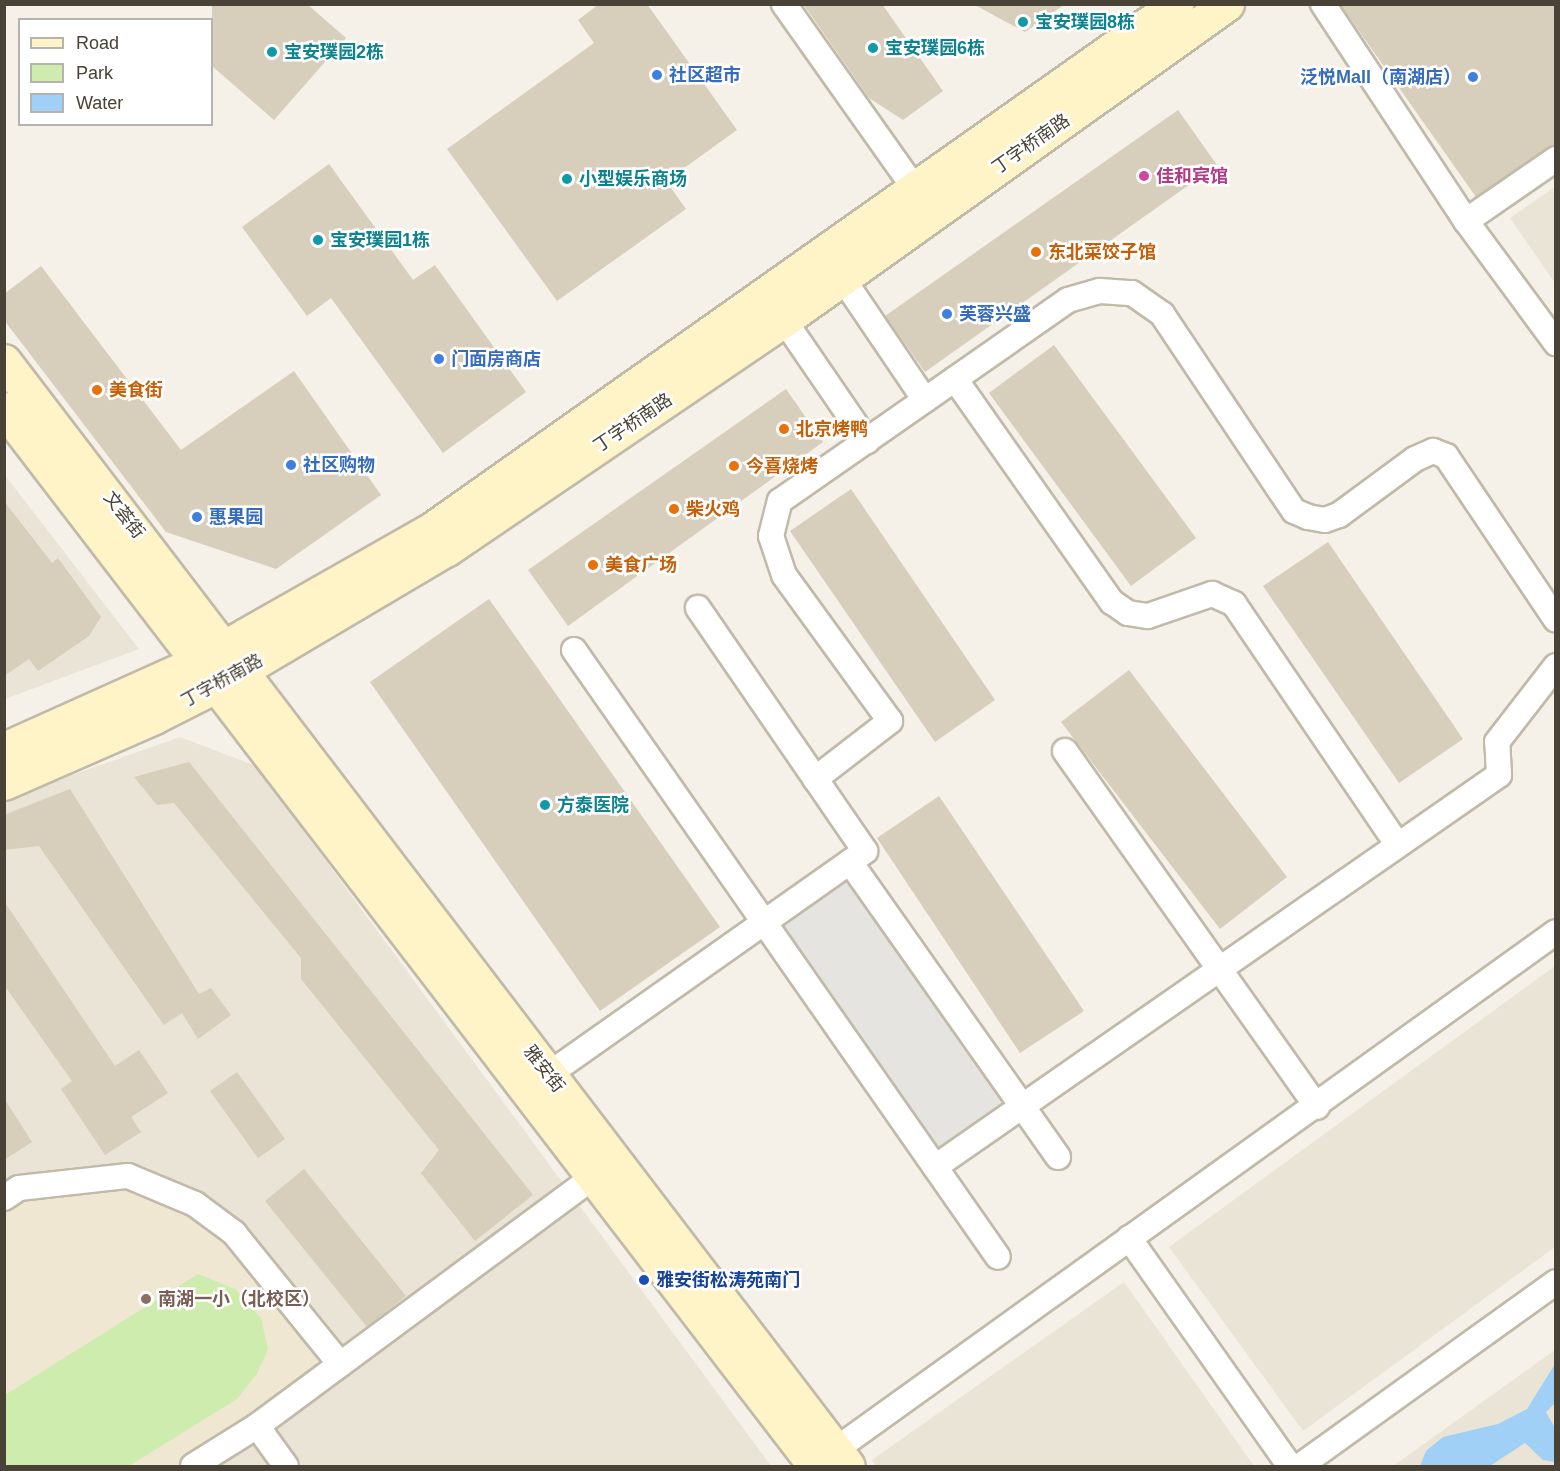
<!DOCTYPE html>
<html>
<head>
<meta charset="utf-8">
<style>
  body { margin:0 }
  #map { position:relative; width:1560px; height:1471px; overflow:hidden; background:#f5f1e8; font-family:Arial,"Noto Sans SC",sans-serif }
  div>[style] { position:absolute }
  .residential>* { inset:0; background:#e9e4d5 }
  .education>* { inset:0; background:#efe7d1 }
  .green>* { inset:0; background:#ceecae }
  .parking>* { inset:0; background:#e6e4e0 }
  .water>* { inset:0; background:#a0d0f5 }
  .building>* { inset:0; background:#d7cebc }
  .roads { filter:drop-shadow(2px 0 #c1baa9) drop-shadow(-2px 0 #c1baa9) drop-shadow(0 2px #c1baa9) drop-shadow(0 -2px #c1baa9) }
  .minor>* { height:24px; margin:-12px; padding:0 12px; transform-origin:12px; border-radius:12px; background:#fff }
  .secondary>* { height:33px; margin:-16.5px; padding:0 16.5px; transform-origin:16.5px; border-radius:16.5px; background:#fff3c8 }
  .dots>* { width:16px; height:16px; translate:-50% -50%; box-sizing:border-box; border:3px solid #fff; border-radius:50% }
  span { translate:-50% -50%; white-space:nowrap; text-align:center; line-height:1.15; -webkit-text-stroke:5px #fff; paint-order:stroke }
  .culture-label { font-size:18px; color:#0d838f; font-weight:700 }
  .left { translate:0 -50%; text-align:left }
  .shop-label { font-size:18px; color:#366cbe; font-weight:700 }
  .right { translate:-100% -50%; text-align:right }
  .street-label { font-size:18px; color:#494236 }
  .hotel-label { font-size:18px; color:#b23c85; font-weight:700 }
  .food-label { font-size:18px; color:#c56008; font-weight:700 }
  .transit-label { font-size:18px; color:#164399; font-weight:700 }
  .education-label { font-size:18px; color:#785e54; font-weight:700 }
  .frame { position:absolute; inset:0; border:6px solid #494236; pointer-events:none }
  .legend { position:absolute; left:18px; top:18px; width:195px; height:108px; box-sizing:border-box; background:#fff; border:2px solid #b6b3af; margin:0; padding:8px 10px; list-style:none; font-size:18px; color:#494236 }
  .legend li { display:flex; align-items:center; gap:12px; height:30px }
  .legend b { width:30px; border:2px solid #b6b3af }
</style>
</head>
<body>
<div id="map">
  <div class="residential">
    <div style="clip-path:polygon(1555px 187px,1555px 283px,1510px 218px)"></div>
    <div style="clip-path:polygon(4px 474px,139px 649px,5px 699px,4px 699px)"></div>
    <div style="clip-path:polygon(180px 737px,256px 766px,771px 1466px,5px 1466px,4px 799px)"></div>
    <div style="clip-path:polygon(1555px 966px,1555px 1247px,1303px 1431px,1169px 1247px)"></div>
    <div style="clip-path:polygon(1124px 1282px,1254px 1466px,876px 1466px,872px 1460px)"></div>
    <div style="clip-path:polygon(1555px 1350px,1555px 1466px,1393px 1466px)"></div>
  </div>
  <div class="education">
    <div style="clip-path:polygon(128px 1176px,234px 1233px,340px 1364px,185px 1466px,5px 1466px,5px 1198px)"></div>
  </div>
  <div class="green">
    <div style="clip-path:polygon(198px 1274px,235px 1289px,261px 1318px,268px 1349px,257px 1374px,237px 1399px,129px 1466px,5px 1466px,5px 1395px)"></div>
  </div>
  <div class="parking">
    <div style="clip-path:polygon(850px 862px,1018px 1109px,935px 1167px,767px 926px)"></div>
  </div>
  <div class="water">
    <div style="clip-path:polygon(1555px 1364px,1555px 1403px,1546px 1412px,1555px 1428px,1555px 1462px,1543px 1460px,1525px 1443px,1490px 1466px,1420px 1466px,1426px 1451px,1443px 1437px,1498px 1424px,1527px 1409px)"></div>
  </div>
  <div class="building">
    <div style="clip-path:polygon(212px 4px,307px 4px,346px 38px,274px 120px,212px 66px)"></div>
    <div style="clip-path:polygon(599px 4px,647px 4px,737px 130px,666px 181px,686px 209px,557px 301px,447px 149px,594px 43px,578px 20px)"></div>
    <div style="clip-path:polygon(803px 4px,882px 4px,943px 91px,903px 120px,869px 98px)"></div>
    <div style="clip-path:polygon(973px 4px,1065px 4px,1025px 32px)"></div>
    <div style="clip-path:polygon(1340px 4px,1556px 4px,1556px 145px,1476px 197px)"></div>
    <div style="clip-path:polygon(1178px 110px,1217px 165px,925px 372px,885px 316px)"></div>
    <div style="clip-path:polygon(329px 164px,413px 280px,435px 265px,526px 392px,443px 453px,331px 298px,307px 316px,242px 227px)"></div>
    <div style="clip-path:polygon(41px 266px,181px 450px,294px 371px,381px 495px,276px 569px,166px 532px,4px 320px,4px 294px)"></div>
    <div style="clip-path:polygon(1054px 345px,1196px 538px,1131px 586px,989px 393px)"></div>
    <div style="clip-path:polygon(786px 389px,823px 442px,568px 626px,528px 570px)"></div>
    <div style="clip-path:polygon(851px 489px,995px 700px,935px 742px,790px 531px)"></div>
    <div style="clip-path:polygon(4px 501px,52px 563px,58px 558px,101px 617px,89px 636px,38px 671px,29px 659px,4px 676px)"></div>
    <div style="clip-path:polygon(1328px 542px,1463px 739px,1399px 783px,1263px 586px)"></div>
    <div style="clip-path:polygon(489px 599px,720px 927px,600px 1011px,370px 682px)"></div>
    <div style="clip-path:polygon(1129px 670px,1287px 877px,1220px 929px,1061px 722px)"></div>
    <div style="clip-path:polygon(189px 762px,533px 1195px,475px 1241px,421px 1173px,439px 1150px,301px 979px,301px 958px,174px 803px,157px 805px,134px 777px)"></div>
    <div style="clip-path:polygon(70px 789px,199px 994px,211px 988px,231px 1015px,198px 1039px,182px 1013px,164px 1025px,39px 846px,4px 850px,4px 815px)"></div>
    <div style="clip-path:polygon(939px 796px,1084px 1011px,1020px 1053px,877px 838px)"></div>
    <div style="clip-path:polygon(4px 901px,115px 1066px,139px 1050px,168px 1093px,131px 1117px,141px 1132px,105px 1155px,61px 1089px,72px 1081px,4px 985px)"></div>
    <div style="clip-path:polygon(237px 1072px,285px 1139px,258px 1158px,210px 1091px)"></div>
    <div style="clip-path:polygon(4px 1098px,32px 1142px,4px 1160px)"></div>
    <div style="clip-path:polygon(304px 1169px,406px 1296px,367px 1327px,265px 1201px)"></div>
  </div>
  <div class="roads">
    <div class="minor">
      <div style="left:784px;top:4px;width:242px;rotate:54.7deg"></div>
      <div style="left:1323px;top:4px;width:260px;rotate:56.6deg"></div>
      <div style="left:1466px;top:221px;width:152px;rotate:53.6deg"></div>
      <div style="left:1466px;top:221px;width:109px;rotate:-34.6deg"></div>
      <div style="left:843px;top:279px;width:146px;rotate:55.9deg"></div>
      <div style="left:784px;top:320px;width:147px;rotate:55.6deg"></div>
      <div style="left:955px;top:379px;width:273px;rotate:54.9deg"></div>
      <div style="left:1112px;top:602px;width:19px;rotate:35deg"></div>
      <div style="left:1128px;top:613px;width:20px;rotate:9deg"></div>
      <div style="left:1148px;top:616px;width:68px;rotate:-19deg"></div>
      <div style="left:1212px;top:594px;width:24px;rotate:24deg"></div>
      <div style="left:1234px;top:604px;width:290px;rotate:55.8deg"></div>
      <div style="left:574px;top:650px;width:740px;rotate:55.07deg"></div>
      <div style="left:1065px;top:751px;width:436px;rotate:54.7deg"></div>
      <div style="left:815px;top:779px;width:95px;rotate:-37.7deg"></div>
      <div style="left:890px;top:721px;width:180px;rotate:-126deg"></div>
      <div style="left:784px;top:575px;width:41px;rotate:-108.4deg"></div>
      <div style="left:771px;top:536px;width:36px;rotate:-76deg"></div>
      <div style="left:780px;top:501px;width:351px;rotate:-34.9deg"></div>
      <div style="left:1068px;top:300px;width:33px;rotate:-16deg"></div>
      <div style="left:1100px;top:291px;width:32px;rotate:4deg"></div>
      <div style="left:1132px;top:293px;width:37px;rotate:35deg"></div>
      <div style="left:1162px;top:314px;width:237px;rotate:56.2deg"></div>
      <div style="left:1294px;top:511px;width:15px;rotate:23deg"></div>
      <div style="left:1308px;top:517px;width:17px;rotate:10deg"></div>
      <div style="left:1325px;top:520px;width:15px;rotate:-20deg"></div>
      <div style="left:1339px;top:515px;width:94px;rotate:-36.4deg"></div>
      <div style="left:1415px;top:459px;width:20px;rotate:-24deg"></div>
      <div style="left:1433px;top:451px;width:14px;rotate:21deg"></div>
      <div style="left:1446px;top:456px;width:197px;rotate:56.1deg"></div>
      <div style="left:850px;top:862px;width:361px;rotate:54.8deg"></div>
      <div style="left:535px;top:1084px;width:404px;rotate:-35.2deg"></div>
      <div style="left:865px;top:851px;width:295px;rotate:-124.5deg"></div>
      <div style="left:935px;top:1167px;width:687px;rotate:-34.8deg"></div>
      <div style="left:1499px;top:775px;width:33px;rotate:-93deg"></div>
      <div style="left:1497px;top:742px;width:96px;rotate:-52.2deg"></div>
      <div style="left:4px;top:1198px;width:18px;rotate:-34deg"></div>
      <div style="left:19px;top:1188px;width:110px;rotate:-6.3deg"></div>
      <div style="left:128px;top:1176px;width:73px;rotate:22.7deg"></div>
      <div style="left:195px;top:1204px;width:49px;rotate:36.6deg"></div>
      <div style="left:234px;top:1233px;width:169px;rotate:51deg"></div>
      <div style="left:1129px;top:1238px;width:279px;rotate:54.8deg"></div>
      <div style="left:257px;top:1426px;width:49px;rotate:54.1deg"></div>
      <div style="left:824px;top:1458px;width:901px;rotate:-35.7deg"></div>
      <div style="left:193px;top:1466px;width:75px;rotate:-32deg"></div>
      <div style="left:257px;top:1426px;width:420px;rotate:-36.5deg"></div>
      <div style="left:1300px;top:1466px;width:315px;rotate:-35.7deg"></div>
    </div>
    <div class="secondary">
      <div style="left:4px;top:361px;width:1390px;rotate:52.63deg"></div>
      <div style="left:4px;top:409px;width:1332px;rotate:52.5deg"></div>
      <div style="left:4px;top:749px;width:213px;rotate:-24.2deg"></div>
      <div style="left:198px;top:662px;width:269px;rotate:-29.6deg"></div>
      <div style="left:432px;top:529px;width:911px;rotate:-35.21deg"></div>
      <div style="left:4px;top:783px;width:164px;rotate:-23.7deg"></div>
      <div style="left:154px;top:717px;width:68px;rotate:-26.9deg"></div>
      <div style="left:215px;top:686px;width:269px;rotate:-30.6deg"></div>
      <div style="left:447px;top:549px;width:407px;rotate:-34.2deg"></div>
      <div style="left:784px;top:320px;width:544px;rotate:-35.5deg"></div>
    </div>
  </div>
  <div class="dots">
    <div style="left:1023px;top:22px;background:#0f9aa8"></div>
    <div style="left:873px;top:48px;background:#0f9aa8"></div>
    <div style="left:272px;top:52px;background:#0f9aa8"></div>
    <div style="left:657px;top:75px;background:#3f7fe0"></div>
    <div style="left:1473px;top:77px;background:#3f7fe0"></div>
    <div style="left:1144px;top:176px;background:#d1479c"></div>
    <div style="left:567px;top:179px;background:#0f9aa8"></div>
    <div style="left:318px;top:240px;background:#0f9aa8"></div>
    <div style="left:1036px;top:252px;background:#e8710a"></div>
    <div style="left:947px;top:314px;background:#3f7fe0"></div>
    <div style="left:439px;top:359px;background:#3f7fe0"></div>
    <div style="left:97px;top:390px;background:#e8710a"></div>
    <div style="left:784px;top:429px;background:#e8710a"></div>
    <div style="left:291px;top:465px;background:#3f7fe0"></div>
    <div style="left:734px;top:466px;background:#e8710a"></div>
    <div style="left:674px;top:509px;background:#e8710a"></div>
    <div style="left:197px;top:517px;background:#3f7fe0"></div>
    <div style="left:593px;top:565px;background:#e8710a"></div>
    <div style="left:545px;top:805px;background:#0f9aa8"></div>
    <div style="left:644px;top:1280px;background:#1a4fb4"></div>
    <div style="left:146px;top:1299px;background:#8d6e63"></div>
  </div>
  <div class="culture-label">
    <span class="left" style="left:1035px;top:22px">宝安璞园8栋</span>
    <span class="left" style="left:885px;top:48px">宝安璞园6栋</span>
    <span class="left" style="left:284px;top:52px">宝安璞园2栋</span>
    <span class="left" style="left:579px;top:179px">小型娱乐商场</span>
    <span class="left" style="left:330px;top:240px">宝安璞园1栋</span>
    <span class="left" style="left:557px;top:805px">方泰医院</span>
  </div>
  <div class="shop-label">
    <span class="left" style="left:669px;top:75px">社区超市</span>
    <span class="right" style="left:1461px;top:77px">泛悦Mall（南湖店）</span>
    <span class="left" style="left:959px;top:314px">芙蓉兴盛</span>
    <span class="left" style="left:451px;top:359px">门面房商店</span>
    <span class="left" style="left:303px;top:465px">社区购物</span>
    <span class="left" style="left:209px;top:517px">惠果园</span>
  </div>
  <div class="street-label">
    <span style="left:1031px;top:144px;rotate:-35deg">丁字桥南路</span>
    <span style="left:633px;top:423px;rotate:-34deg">丁字桥南路</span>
    <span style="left:124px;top:515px;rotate:52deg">文荟街</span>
    <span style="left:222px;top:681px;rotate:-29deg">丁字桥南路</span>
    <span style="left:544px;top:1069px;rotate:52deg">雅安街</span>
  </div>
  <div class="hotel-label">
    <span class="left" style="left:1156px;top:176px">佳和宾馆</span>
  </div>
  <div class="food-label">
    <span class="left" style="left:1048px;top:252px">东北菜饺子馆</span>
    <span class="left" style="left:109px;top:390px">美食街</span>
    <span class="left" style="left:796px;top:429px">北京烤鸭</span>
    <span class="left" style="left:746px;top:466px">今喜烧烤</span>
    <span class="left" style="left:686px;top:509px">柴火鸡</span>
    <span class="left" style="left:605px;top:565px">美食广场</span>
  </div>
  <div class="transit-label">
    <span class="left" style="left:656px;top:1280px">雅安街松涛苑南门</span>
  </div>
  <div class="education-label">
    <span class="left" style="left:158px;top:1299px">南湖一小（北校区）</span>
  </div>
  <div class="frame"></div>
  <ul class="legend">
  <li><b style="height:8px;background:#fff3c8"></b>Road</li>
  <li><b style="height:16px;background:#ceecae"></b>Park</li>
  <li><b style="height:16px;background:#a0d0f5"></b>Water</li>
  </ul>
</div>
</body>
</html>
